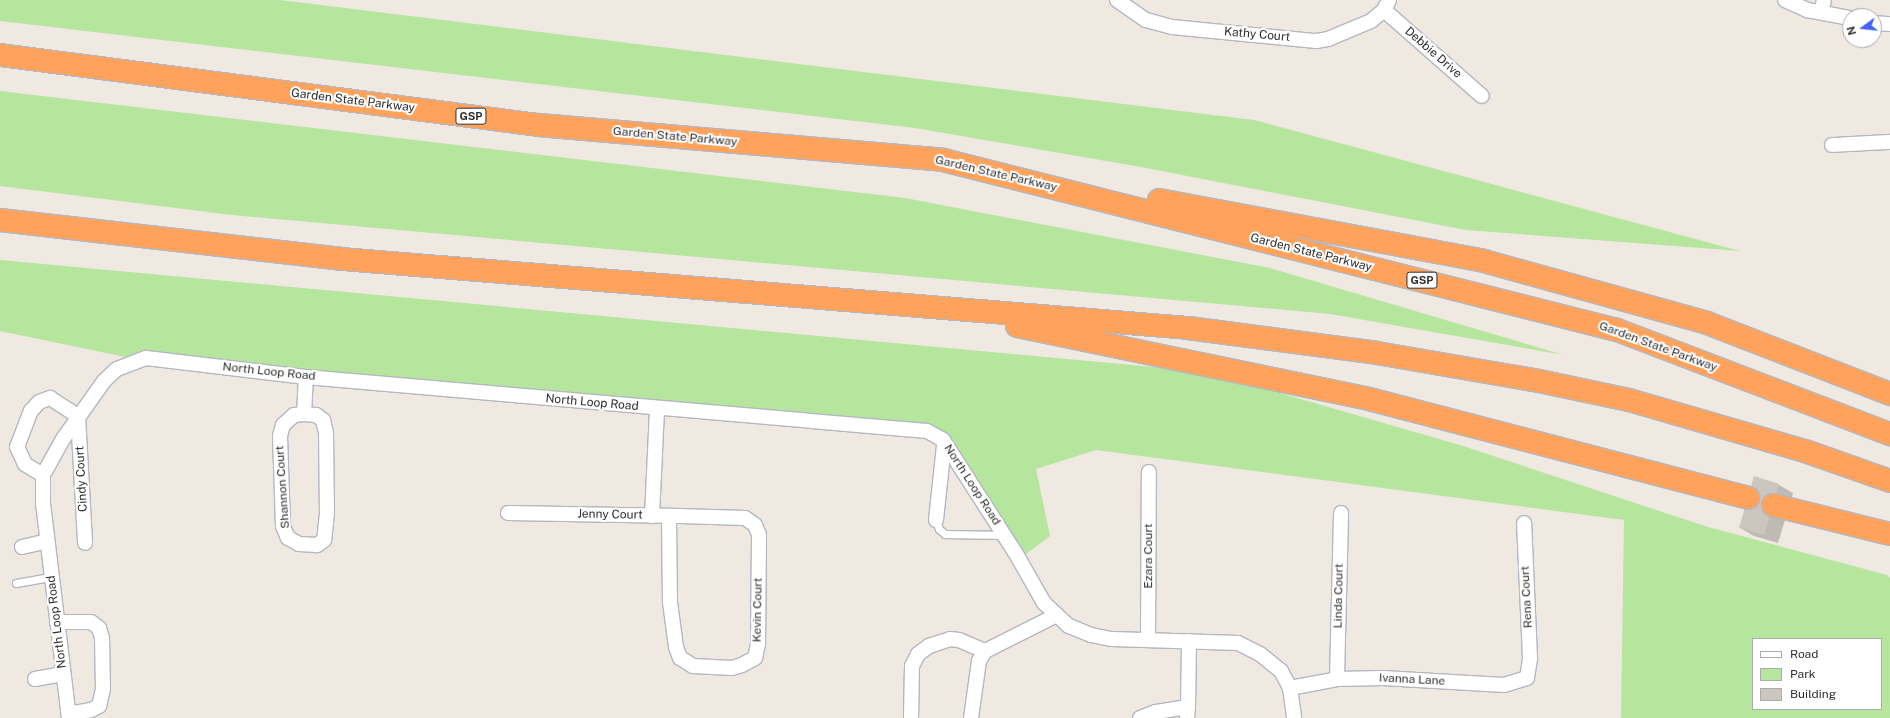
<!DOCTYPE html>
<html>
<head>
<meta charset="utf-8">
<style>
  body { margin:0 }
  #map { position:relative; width:1890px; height:718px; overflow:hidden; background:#efe9e1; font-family:"Public Sans",sans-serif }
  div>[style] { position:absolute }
  .green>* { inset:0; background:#b6e59e }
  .shadow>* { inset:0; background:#0003 }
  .building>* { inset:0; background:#cbc7bf }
  .roads { filter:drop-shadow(1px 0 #b4b7c1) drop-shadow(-1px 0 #b4b7c1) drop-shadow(0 1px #b4b7c1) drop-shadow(0 -1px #b4b7c1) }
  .lane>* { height:7px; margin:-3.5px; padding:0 3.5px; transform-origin:3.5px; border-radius:3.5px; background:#fff }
  .street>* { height:14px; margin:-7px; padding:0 7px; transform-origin:7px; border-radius:7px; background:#fff }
  .highway>* { height:22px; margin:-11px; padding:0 11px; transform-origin:11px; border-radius:11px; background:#ffa35c }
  span { translate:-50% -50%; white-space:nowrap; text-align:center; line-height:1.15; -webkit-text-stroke:4px #fff; paint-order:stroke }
  .shield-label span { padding:1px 3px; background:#fff; border:1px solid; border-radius:3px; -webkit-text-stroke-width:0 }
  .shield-label { font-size:11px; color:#2e2e2e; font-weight:700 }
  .street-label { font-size:12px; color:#2e2e2e }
  .legend { position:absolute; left:1752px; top:638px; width:130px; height:72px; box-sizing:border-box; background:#fff; border:1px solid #ababab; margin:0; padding:5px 7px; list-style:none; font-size:12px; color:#2e2e2e }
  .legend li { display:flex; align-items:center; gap:8px; height:20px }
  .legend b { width:20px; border:1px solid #ababab }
  .north { position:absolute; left:1842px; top:8px; width:40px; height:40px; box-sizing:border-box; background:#fff; border:1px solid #ababab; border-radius:50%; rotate:255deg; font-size:11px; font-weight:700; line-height:16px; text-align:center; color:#2e2e2e }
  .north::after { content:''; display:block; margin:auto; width:14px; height:18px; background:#4264fb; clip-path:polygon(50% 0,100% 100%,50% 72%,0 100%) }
</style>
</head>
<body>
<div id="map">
  <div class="green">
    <div style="clip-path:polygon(0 0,280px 0,1254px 120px,1740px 251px,1466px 230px,1141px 167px,915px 128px,0 21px)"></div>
    <div style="clip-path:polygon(0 91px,905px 198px,1270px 268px,1564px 355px,1330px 314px,232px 215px,0 186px)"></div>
    <div style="clip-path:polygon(evenodd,0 260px,1207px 372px,1460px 445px,1708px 527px,1887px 575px,1890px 578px,1890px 718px,1621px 718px,1624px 520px,1096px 450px,1036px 469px,1050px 536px,1021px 558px,935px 433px,135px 359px,0 331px,0 260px,1753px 639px,1881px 639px,1881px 709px,1753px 709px,1753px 639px)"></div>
  </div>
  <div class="shadow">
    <div style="clip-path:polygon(1755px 477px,1779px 485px,1793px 493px,1778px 543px,1754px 536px,1740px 528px)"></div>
  </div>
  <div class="building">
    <div style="clip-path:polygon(1754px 476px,1779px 484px,1764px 535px,1739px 528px)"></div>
  </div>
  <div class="roads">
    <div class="lane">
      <div style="left:936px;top:520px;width:9px;rotate:72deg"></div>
      <div style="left:939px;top:529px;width:8px;rotate:40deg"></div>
      <div style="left:945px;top:534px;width:60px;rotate:1deg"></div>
      <div style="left:16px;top:583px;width:36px;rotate:-10deg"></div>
    </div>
    <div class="street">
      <div style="left:1117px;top:0;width:35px;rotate:35deg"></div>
      <div style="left:1146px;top:20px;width:27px;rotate:15deg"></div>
      <div style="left:1172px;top:27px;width:145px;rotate:5.6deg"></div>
      <div style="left:1316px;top:41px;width:12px;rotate:-9deg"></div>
      <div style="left:1328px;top:39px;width:47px;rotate:-22.7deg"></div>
      <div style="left:1371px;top:21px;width:17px;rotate:-40deg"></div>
      <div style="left:1384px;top:10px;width:11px;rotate:-63deg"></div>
      <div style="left:1785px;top:0;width:24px;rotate:24deg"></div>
      <div style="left:1807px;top:10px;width:44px;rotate:10.5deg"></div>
      <div style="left:1384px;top:10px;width:130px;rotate:41.3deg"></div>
      <div style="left:1821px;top:12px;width:12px;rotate:-76deg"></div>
      <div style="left:1874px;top:23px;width:16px;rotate:4deg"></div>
      <div style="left:1832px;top:145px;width:58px;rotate:-3deg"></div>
      <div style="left:304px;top:414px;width:12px;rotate:5deg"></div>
      <div style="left:316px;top:415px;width:9px;rotate:36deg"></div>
      <div style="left:323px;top:420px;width:13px;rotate:77deg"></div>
      <div style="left:326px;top:433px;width:80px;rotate:89.3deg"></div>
      <div style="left:327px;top:513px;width:27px;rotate:96deg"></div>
      <div style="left:324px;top:540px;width:9px;rotate:144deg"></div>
      <div style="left:317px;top:545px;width:18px;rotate:-177deg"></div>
      <div style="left:299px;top:544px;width:13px;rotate:-151deg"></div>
      <div style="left:288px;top:538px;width:13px;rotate:-113deg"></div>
      <div style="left:283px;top:526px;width:90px;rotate:-91.9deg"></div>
      <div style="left:280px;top:436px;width:11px;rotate:-75deg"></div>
      <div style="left:283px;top:425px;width:15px;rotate:-42deg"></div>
      <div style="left:294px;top:415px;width:10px;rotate:-6deg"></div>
      <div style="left:304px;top:414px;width:37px;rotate:-87deg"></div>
      <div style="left:43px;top:475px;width:21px;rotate:-149deg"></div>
      <div style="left:25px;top:464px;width:19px;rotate:-115deg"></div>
      <div style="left:17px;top:447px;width:39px;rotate:-69deg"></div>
      <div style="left:31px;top:411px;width:12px;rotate:-48deg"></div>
      <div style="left:39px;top:402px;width:12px;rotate:-20deg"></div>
      <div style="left:50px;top:398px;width:33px;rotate:33deg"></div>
      <div style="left:78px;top:416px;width:127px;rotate:86.8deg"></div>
      <div style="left:508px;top:513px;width:172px;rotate:1deg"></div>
      <div style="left:680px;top:516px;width:65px;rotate:1.8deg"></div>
      <div style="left:745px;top:518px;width:12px;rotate:35deg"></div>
      <div style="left:755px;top:525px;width:11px;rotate:68deg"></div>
      <div style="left:759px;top:535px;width:109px;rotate:90.5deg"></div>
      <div style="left:758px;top:644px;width:14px;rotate:102deg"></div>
      <div style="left:755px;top:658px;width:15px;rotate:152deg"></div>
      <div style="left:742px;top:665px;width:10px;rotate:163deg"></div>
      <div style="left:732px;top:668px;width:39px;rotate:-177deg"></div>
      <div style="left:693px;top:666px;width:15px;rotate:-148deg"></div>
      <div style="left:680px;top:658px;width:12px;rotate:-110deg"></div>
      <div style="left:676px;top:647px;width:45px;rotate:-97.6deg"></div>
      <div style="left:670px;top:602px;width:86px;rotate:-90.7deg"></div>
      <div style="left:652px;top:516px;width:108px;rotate:-87.3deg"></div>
      <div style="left:936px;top:520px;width:75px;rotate:-83.9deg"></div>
      <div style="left:944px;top:445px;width:5px;rotate:-101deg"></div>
      <div style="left:22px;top:547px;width:26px;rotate:-13deg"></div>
      <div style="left:57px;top:622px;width:34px"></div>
      <div style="left:91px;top:622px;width:10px;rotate:37deg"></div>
      <div style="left:99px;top:628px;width:10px;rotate:73deg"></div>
      <div style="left:102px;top:638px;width:51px;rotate:88.9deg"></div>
      <div style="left:103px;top:689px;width:17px;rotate:103deg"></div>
      <div style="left:99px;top:706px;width:9px;rotate:153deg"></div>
      <div style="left:91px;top:710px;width:23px;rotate:170deg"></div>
      <div style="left:1148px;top:639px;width:167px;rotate:-89.7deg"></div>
      <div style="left:985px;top:651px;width:80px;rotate:-26.6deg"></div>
      <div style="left:35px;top:679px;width:28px;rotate:-10deg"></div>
      <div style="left:1337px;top:679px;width:166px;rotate:-88.6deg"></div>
      <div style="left:1290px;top:688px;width:48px;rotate:-10.8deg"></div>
      <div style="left:1337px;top:679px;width:46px;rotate:-1.2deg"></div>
      <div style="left:1383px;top:678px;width:121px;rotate:3.3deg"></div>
      <div style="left:1504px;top:685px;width:24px;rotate:-17deg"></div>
      <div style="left:1527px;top:678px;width:20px;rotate:-81deg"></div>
      <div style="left:1530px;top:658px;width:135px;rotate:-92.5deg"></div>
      <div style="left:1188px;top:707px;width:66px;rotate:-89.1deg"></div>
      <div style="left:69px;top:718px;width:217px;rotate:-96.9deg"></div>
      <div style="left:43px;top:503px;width:28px;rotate:-90deg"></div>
      <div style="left:43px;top:475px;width:41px;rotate:-60.9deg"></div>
      <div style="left:63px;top:439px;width:71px;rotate:-54.7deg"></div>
      <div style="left:104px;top:381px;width:18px;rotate:-43deg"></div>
      <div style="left:117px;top:369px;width:31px;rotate:-21deg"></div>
      <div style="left:146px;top:358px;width:161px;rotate:6.8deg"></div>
      <div style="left:306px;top:377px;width:623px;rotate:4.97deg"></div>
      <div style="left:927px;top:431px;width:18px;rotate:29deg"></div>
      <div style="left:943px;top:440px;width:133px;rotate:57.3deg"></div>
      <div style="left:1015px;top:552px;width:59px;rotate:60.4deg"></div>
      <div style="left:1044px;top:603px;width:34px;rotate:43deg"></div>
      <div style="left:1069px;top:626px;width:24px;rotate:22deg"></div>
      <div style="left:1091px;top:635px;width:21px;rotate:11deg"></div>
      <div style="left:1112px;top:639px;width:126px;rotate:1.8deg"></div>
      <div style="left:1238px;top:643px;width:25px;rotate:27deg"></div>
      <div style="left:1260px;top:654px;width:27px;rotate:39deg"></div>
      <div style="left:1281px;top:671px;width:19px;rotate:62deg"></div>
      <div style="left:1290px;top:688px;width:30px;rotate:82deg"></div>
      <div style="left:911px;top:718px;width:52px;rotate:-88.9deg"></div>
      <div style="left:912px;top:666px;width:13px;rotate:-63deg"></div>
      <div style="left:918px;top:654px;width:14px;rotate:-36deg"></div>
      <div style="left:929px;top:646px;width:22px;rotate:-18deg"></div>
      <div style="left:950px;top:639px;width:9px;rotate:6deg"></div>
      <div style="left:959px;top:640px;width:28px;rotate:23deg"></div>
      <div style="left:985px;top:651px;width:12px;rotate:121deg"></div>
      <div style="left:979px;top:661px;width:58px;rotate:98deg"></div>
      <div style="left:1140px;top:718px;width:17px;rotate:-21deg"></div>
      <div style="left:1156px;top:712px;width:32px;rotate:-9deg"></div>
      <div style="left:1188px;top:707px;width:11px;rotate:95deg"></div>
    </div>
    <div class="highway">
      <div style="left:0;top:55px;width:543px;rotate:7.41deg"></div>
      <div style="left:538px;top:125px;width:407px;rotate:4.9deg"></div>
      <div style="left:943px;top:160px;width:695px;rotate:14.16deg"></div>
      <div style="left:1617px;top:330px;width:292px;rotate:20.9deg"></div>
      <div style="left:1159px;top:200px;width:331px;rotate:10.6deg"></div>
      <div style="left:1484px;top:261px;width:231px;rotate:15.5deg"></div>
      <div style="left:1707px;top:323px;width:196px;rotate:21.2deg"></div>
      <div style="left:0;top:220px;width:344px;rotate:6.5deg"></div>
      <div style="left:342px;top:259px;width:849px;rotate:4.66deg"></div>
      <div style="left:1188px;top:328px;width:191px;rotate:7.5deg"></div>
      <div style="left:1377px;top:353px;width:164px;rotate:9.8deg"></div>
      <div style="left:1539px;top:381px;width:92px;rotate:11.9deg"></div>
      <div style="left:1629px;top:400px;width:183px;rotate:16.2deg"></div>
      <div style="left:1805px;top:451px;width:90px;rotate:19.4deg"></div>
      <div style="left:1017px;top:326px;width:359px;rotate:11.7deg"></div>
      <div style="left:1369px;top:399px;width:392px;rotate:14.6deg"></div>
      <div style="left:1773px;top:505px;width:121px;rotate:13.9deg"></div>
    </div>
  </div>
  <div class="shield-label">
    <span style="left:471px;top:116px">GSP</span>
    <span style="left:1422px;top:280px">GSP</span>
  </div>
  <div class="street-label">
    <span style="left:1257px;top:35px;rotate:5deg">Kathy Court</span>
    <span style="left:1433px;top:53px;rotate:41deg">Debbie Drive</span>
    <span style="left:353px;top:101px;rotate:7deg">Garden State Parkway</span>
    <span style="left:675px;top:137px;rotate:5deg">Garden State Parkway</span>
    <span style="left:996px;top:174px;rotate:13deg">Garden State Parkway</span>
    <span style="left:1311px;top:253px;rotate:14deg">Garden State Parkway</span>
    <span style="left:1658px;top:347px;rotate:20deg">Garden State Parkway</span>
    <span style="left:269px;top:372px;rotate:6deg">North Loop Road</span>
    <span style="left:592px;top:403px;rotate:5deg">North Loop Road</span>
    <span style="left:82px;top:479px;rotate:-93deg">Cindy Court</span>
    <span style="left:972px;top:485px;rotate:57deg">North Loop Road</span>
    <span style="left:283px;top:487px;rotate:-94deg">Shannon Court</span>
    <span style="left:610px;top:515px;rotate:1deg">Jenny Court</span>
    <span style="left:1149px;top:556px;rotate:-90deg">Ezara Court</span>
    <span style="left:1339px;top:596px;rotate:-89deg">Linda Court</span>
    <span style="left:1527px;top:597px;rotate:-93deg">Rena Court</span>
    <span style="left:758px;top:610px;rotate:-89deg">Kevin Court</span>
    <span style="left:57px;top:622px;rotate:-97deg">North Loop Road</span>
    <span style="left:1412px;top:680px;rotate:3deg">Ivanna Lane</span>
  </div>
  <ul class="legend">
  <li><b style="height:5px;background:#fff"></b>Road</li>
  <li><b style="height:11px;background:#b6e59e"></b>Park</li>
  <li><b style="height:11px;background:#cbc7bf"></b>Building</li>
  </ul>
  <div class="north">N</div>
</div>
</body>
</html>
